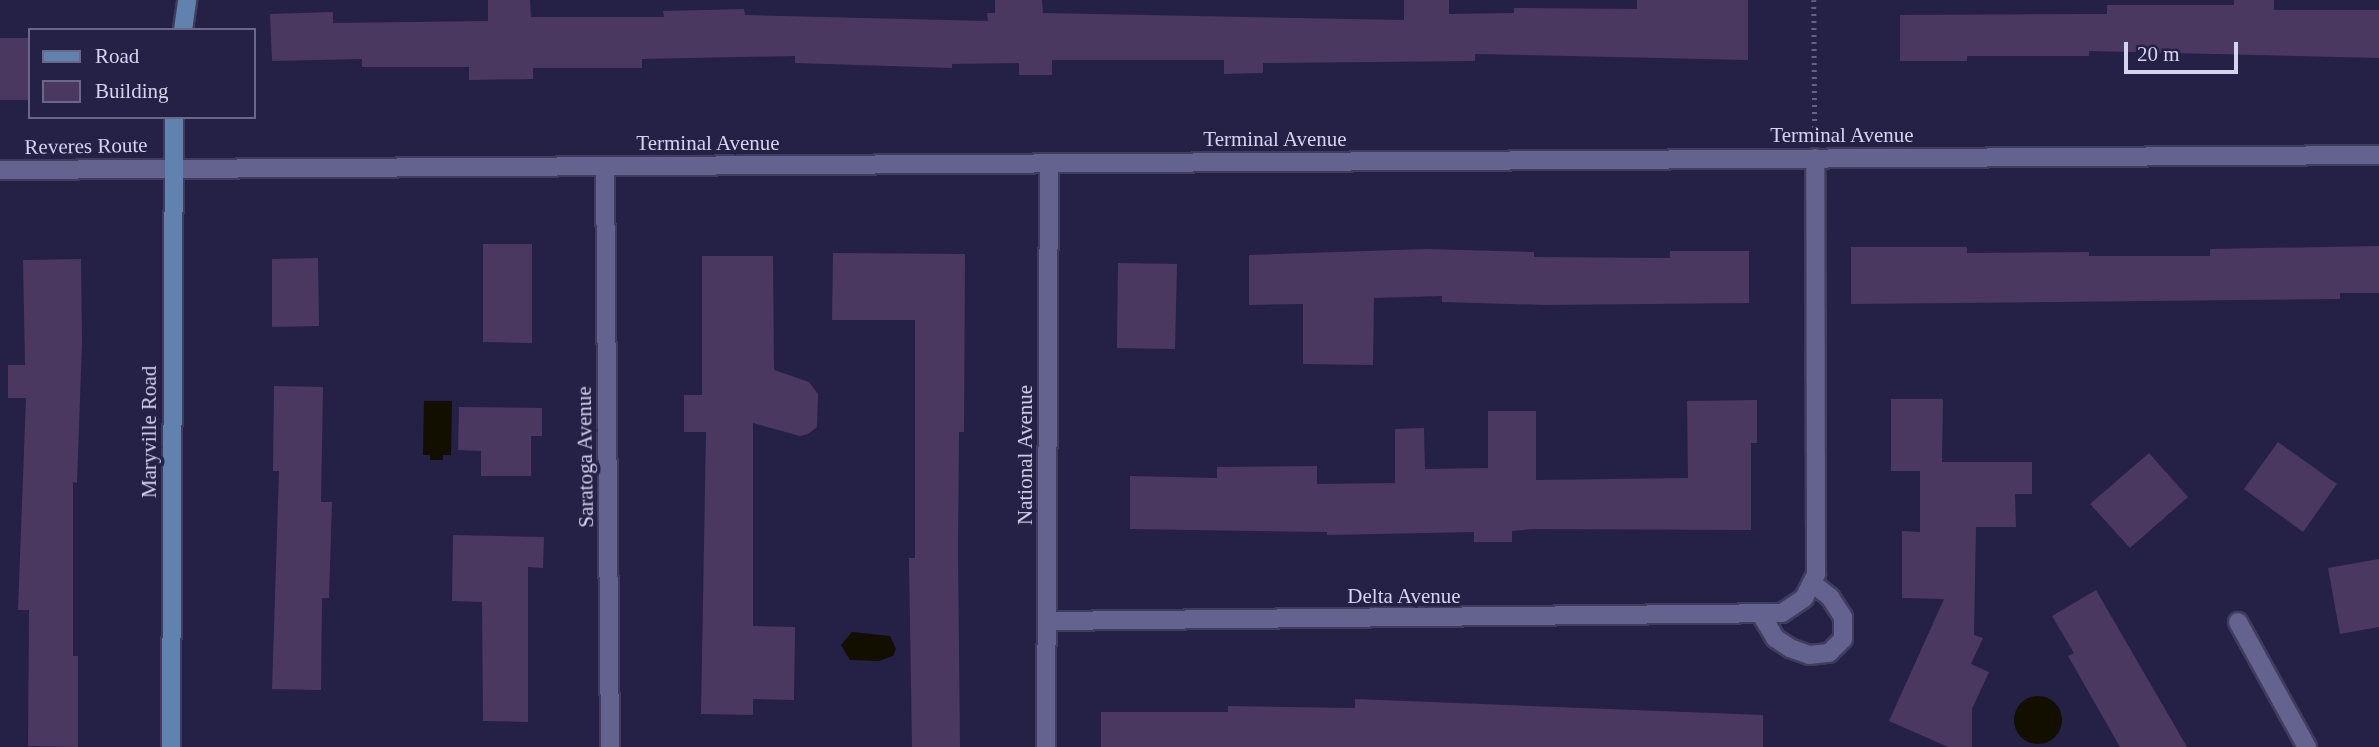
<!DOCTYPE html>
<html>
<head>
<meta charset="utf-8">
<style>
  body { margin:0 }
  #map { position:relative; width:2379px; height:747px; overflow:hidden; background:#242046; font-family:"Times New Roman",serif }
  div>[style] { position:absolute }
  .water>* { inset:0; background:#120f00 }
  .round { border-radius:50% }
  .building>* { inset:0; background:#4b3860 }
  .path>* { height:4.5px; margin-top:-2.25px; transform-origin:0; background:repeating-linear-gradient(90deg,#666485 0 2px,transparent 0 7px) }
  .roads { filter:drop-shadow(2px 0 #413c5e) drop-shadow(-2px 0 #413c5e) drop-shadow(0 2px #413c5e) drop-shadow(0 -2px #413c5e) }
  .minor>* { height:18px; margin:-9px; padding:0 9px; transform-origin:9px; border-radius:9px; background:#64628e }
  .secondary>* { height:18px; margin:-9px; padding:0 9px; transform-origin:9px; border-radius:9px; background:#6182ae }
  span { translate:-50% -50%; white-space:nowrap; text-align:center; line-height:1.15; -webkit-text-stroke:7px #242046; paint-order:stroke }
  .street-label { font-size:21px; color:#d4d4ee }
  .legend { position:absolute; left:28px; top:28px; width:228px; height:91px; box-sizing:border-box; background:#242046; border:2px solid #6a6889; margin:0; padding:9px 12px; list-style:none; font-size:21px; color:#d4d4ee }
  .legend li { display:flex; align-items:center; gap:14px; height:35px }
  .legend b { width:35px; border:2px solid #6a6889 }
  .scale { position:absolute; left:2124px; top:42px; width:114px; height:32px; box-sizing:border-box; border:4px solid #d4d4ee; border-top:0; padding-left:9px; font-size:21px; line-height:24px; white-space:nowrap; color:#d4d4ee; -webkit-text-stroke:5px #242046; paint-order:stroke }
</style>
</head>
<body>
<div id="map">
  <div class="water">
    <div style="clip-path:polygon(424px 401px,452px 401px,451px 455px,443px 455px,443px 460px,430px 460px,430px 455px,423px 455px)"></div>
    <div style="clip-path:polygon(852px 632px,890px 636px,896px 649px,893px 656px,879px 661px,850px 660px,841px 645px)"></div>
    <div class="round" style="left:2014px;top:696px;width:48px;height:48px"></div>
  </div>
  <div class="building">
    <div style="clip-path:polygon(488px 0,530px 0,531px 17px,664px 17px,663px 11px,744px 9px,745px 15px,988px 21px,987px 13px,995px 13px,995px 0,1042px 0,1043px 13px,1404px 20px,1404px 0,1449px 0,1449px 14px,1514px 13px,1514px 8px,1637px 9px,1637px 0,1748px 0,1748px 60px,1475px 54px,1475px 61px,1263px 63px,1263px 73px,1224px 74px,1224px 60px,1052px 60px,1052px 75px,1019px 75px,1019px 63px,952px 64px,952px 68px,795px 63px,795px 56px,642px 59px,642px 68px,533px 68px,533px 79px,469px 80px,469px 67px,362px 67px,362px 59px,272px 61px,270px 14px,333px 12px,333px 23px,488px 21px)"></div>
    <div style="clip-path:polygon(2234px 0,2274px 0,2274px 10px,2379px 10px,2379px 58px,2089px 51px,2089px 56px,1967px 56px,1967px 61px,1900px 61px,1900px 15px,2107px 14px,2107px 5px,2234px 5px)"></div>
    <div style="clip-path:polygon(0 38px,30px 38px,30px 100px,0 100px)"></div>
    <div style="clip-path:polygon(483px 244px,532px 244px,532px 343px,483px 342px)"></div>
    <div style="clip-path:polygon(2379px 246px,2379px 293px,2340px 293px,2340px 299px,1851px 304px,1851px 247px,1967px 247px,1967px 253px,2089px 252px,2089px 256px,2210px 256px,2210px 249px)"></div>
    <div style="clip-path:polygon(1426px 249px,1534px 252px,1534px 257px,1670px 258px,1670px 251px,1749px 251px,1749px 303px,1546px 305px,1442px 302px,1442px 296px,1374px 298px,1373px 365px,1303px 364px,1303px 304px,1249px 305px,1249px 255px)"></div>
    <div style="clip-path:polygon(833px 253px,965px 254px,964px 432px,959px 432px,958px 551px,960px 747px,912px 747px,909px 558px,915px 558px,915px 320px,832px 320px)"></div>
    <div style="clip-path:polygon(702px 256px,773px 256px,774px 370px,809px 382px,818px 394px,817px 427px,808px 434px,800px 436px,753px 423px,753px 626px,795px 627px,794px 700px,753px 699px,753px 715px,701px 714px,706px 432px,684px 432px,684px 395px,702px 395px)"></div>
    <div style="clip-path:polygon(318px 258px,319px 326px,272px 327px,272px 259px)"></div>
    <div style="clip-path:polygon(81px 259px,82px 343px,77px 483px,73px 482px,73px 656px,78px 656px,78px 747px,28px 746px,29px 610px,18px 610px,26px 398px,8px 398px,8px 365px,25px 365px,23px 260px)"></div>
    <div style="clip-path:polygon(1118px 263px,1177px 264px,1175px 349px,1117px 348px)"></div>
    <div style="clip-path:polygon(274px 386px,323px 387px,321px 502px,332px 502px,329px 598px,322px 598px,321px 690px,272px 689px,279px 471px,273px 471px)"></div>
    <div style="clip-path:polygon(1891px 399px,1943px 399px,1942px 462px,2032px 462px,2032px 494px,2015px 494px,2016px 527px,1976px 527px,1974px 635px,1983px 638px,1971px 664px,1989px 672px,1972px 709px,1972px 747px,1948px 747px,1889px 721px,1944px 599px,1902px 598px,1902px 531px,1920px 532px,1920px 471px,1891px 471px)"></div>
    <div style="clip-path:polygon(1757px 400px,1757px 443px,1751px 443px,1751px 530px,1533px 529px,1512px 531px,1512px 542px,1474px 542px,1474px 532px,1327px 535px,1327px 532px,1130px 529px,1130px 476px,1217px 478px,1217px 467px,1317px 466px,1317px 484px,1395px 483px,1395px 429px,1424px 428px,1425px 469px,1488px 468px,1488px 411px,1536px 411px,1536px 480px,1688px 478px,1687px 401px)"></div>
    <div style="clip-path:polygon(459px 407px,542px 408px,542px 436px,531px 436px,531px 476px,481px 476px,481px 451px,458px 450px)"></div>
    <div style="clip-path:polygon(2278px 442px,2337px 484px,2303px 532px,2244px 489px)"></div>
    <div style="clip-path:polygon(2149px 453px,2188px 497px,2130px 548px,2090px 504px)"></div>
    <div style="clip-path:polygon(453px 535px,544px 537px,543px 568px,528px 567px,528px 722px,483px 721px,482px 602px,452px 601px)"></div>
    <div style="clip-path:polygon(2379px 559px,2379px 627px,2340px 634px,2328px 568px)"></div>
    <div style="clip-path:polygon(2096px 590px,2187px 747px,2120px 747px,2068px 656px,2074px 653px,2052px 616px)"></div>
    <div style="clip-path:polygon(1355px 699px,1763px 715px,1763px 747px,1101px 747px,1101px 712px,1228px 712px,1228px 706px,1355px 708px)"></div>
  </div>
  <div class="path">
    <div style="left:1814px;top:0;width:133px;rotate:89.6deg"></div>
  </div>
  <div class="roads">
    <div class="minor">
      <div style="left:605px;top:166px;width:581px;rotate:89.51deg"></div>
      <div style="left:0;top:170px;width:2379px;rotate:-0.36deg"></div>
      <div style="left:1762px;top:616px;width:26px;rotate:59deg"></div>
      <div style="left:1775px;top:638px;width:18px;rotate:34deg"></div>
      <div style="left:1790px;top:648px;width:20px;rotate:20deg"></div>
      <div style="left:1809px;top:655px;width:20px;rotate:-6deg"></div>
      <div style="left:1829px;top:653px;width:20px;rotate:-45deg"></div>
      <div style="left:1843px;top:639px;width:22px;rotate:-90deg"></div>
      <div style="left:1843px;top:617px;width:24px;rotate:-123deg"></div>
      <div style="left:1830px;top:597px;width:23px;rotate:-142deg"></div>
      <div style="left:1047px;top:621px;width:735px;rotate:-0.62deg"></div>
      <div style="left:1782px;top:613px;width:27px;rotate:-34deg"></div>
      <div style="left:1804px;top:598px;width:27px;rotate:-63deg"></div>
      <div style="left:1816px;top:574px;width:416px;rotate:-90.1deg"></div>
      <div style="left:2238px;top:622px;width:143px;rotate:61.1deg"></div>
      <div style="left:1046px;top:747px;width:583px;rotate:-89.71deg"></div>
    </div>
    <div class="secondary">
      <div style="left:183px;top:30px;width:30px;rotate:-82deg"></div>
      <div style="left:171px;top:747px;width:630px;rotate:-89.73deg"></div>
    </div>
  </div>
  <div class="street-label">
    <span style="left:1842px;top:135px">Terminal Avenue</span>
    <span style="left:1275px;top:139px">Terminal Avenue</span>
    <span style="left:708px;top:143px">Terminal Avenue</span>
    <span style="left:86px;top:146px;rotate:-1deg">Reveres Route</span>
    <span style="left:149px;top:432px;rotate:-90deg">Maryville Road</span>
    <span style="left:1025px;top:455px;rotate:-90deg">National Avenue</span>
    <span style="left:585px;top:457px;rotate:-91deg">Saratoga Avenue</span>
    <span style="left:1404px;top:596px">Delta Avenue</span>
  </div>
  <ul class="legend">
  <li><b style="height:9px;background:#6182ae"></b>Road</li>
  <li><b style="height:19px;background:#4b3860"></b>Building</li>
  </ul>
  <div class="scale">20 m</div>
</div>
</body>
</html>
